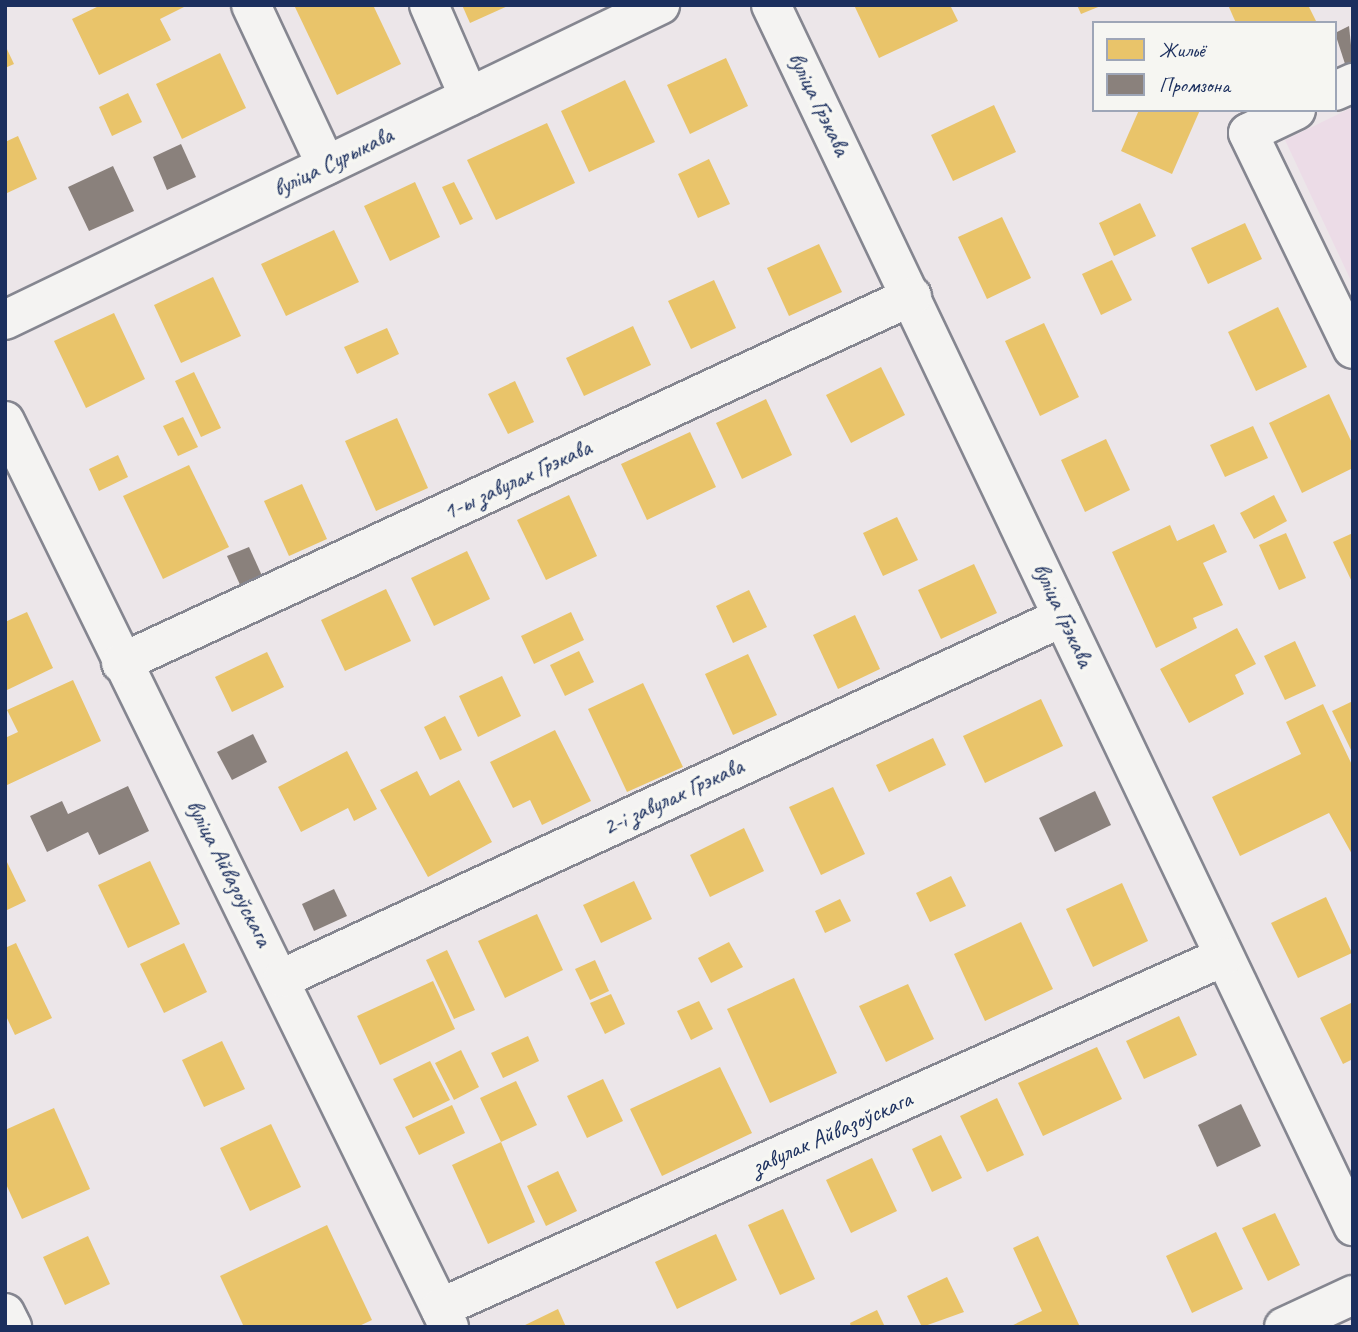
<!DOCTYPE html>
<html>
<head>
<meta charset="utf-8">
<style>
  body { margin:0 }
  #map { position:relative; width:1358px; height:1332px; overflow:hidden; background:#ece6e9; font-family:Caveat,sans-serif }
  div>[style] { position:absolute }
  .built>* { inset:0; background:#ecdce7 }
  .homes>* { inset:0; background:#e9c46a }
  .industry>* { inset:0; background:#8a817c }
  .roads { filter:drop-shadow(2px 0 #858690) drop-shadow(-2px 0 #858690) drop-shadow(0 2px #858690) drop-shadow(0 -2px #858690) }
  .minor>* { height:38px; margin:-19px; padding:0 19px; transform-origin:19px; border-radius:19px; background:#f4f3f2 }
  span { translate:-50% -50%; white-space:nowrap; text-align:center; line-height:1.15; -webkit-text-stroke:7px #f6f6f2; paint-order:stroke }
  .street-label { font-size:24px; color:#1b2f5e }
  .frame { position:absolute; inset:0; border:7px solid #1b2f5e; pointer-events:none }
  .legend { position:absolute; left:1092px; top:21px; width:245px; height:91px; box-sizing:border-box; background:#f6f6f2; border:2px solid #9ea6b7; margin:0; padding:9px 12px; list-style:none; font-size:21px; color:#1b2f5e }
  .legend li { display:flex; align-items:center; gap:14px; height:35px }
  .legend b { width:35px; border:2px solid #9ea6b7 }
</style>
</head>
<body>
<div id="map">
  <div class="built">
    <div style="clip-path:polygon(1353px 107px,1353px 285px,1285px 140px)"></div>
  </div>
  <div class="homes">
    <div style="clip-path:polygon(101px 5px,188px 5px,160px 19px,171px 40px,99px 75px,72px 19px)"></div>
    <div style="clip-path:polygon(294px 5px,373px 5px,401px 64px,337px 95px)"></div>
    <div style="clip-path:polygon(462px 5px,510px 5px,470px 23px)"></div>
    <div style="clip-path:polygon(854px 5px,950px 5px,958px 21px,879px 58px)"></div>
    <div style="clip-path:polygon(1077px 5px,1103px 5px,1081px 14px)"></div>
    <div style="clip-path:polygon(1228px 5px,1308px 5px,1317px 23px,1236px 23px)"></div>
    <div style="clip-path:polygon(5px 45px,14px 64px,5px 68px)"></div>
    <div style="clip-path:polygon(220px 53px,246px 108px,182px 139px,156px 84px)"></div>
    <div style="clip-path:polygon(726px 58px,748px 106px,690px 134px,667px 85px)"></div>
    <div style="clip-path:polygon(625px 80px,655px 142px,589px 172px,561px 111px)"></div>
    <div style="clip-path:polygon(128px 93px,142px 122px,112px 136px,99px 107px)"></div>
    <div style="clip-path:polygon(994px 105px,1016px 152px,953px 181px,931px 135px)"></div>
    <div style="clip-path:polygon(1139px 110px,1200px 110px,1172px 174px,1121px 151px)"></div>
    <div style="clip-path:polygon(547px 123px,575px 183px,496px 220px,467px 160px)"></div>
    <div style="clip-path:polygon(18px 136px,37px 179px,5px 194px,5px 142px)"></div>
    <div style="clip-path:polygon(709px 159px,730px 204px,698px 218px,678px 174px)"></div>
    <div style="clip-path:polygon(415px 182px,440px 237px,390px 261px,364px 206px)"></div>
    <div style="clip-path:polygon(454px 182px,473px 219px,460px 225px,442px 187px)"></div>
    <div style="clip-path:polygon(1140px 203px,1156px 236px,1114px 256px,1099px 223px)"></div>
    <div style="clip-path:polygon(1002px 217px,1031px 278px,987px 299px,958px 237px)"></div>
    <div style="clip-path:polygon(1245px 223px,1262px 259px,1208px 284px,1191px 248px)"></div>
    <div style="clip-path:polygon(334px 230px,359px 282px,286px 316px,261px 264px)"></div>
    <div style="clip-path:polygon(819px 244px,842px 292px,789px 316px,767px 268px)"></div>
    <div style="clip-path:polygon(1112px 260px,1132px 300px,1101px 315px,1082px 274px)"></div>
    <div style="clip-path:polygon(213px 277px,241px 336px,181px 363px,154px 305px)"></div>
    <div style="clip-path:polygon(714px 280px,736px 328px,691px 349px,668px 301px)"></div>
    <div style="clip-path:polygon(1278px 307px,1307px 367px,1256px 391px,1228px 332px)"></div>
    <div style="clip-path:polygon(114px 313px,145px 379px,86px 408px,54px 341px)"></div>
    <div style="clip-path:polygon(1044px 323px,1079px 397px,1040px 416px,1005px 341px)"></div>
    <div style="clip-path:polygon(633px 326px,651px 365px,584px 396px,566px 358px)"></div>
    <div style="clip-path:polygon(387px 328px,399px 354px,357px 374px,344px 347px)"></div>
    <div style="clip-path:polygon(881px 367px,905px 415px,851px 443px,826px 395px)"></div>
    <div style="clip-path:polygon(194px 372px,221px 428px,201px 437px,175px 381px)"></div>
    <div style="clip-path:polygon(515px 381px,534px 422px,508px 434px,488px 394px)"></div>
    <div style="clip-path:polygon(1329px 394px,1353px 445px,1353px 468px,1302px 493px,1269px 423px)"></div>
    <div style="clip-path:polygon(766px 399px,792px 455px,742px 479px,716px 423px)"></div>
    <div style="clip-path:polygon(183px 417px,198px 447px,178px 456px,163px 426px)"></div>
    <div style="clip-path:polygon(397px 418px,428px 488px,376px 511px,345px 441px)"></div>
    <div style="clip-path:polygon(1253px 426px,1268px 458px,1225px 477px,1210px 445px)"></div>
    <div style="clip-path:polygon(690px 432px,716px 487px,647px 520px,621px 464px)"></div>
    <div style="clip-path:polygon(1106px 439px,1130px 490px,1085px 512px,1061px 460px)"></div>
    <div style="clip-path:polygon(118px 455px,128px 477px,99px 491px,89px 469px)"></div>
    <div style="clip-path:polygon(189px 465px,229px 547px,163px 579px,123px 496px)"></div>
    <div style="clip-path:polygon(302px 484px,327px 539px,289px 556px,264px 501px)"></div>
    <div style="clip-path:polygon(569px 495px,597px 556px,546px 580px,517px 520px)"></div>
    <div style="clip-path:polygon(1274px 495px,1287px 521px,1254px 539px,1240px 513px)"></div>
    <div style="clip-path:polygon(897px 517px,918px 560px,883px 576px,863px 533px)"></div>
    <div style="clip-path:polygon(1214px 524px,1227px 552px,1203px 563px,1223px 605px,1193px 618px,1197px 628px,1156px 648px,1112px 552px,1170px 525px,1177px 541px)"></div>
    <div style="clip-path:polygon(1286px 533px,1306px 578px,1279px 590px,1259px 545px)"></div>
    <div style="clip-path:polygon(1353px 533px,1353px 584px,1333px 542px)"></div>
    <div style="clip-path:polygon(467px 551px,490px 599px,434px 626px,411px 578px)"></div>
    <div style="clip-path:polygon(974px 564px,997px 613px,941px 639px,918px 590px)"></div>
    <div style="clip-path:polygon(386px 589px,411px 641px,345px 671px,321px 620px)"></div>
    <div style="clip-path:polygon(749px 590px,767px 627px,733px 643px,716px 606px)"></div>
    <div style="clip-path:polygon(27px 612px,53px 668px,5px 691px,5px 622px)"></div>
    <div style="clip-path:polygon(571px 612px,584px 640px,534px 664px,521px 636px)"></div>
    <div style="clip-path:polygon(855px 615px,880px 669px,838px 689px,813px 635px)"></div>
    <div style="clip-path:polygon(1237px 628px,1256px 664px,1235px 675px,1244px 694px,1189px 723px,1160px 669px)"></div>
    <div style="clip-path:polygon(1295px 641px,1316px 686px,1285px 700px,1264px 656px)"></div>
    <div style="clip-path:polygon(579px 651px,594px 682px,565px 696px,550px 665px)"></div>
    <div style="clip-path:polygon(267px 652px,284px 687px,232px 712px,215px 677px)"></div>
    <div style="clip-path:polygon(748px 654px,777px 715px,733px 735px,705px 674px)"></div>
    <div style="clip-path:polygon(502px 676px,521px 716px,478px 737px,459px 696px)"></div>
    <div style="clip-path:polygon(73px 680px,101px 741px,5px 786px,5px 738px,18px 732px,7px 710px)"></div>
    <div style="clip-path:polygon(643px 683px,683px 767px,627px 792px,588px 709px)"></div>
    <div style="clip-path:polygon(1041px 699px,1063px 746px,985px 783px,963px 736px)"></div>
    <div style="clip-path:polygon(1353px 701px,1353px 754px,1332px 711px)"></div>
    <div style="clip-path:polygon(1323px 704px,1353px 767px,1353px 856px,1329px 813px,1240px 856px,1212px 797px,1301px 754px,1286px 722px)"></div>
    <div style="clip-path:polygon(445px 716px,462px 750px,440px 760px,424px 727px)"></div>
    <div style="clip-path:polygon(555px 730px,591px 801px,542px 825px,530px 800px,513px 808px,490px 762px)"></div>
    <div style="clip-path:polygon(933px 738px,946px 765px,889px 792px,876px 765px)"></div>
    <div style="clip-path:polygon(347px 751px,377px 809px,354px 821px,348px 808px,301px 832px,278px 787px)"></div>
    <div style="clip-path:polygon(417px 771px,430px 796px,459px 780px,492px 842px,428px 877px,380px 790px)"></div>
    <div style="clip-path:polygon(833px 787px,865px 854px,821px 875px,789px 807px)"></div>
    <div style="clip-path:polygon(744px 828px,764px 871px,710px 897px,690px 855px)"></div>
    <div style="clip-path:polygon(5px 858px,26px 901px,5px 911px)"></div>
    <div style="clip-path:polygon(150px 861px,180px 924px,128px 948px,98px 885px)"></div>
    <div style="clip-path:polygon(951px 876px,966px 906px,930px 922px,916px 893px)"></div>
    <div style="clip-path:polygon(634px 881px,652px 919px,601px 943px,583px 905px)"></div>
    <div style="clip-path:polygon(1122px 883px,1148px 941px,1093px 967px,1066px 909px)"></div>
    <div style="clip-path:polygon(1326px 897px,1352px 953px,1298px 978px,1271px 923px)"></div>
    <div style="clip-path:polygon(840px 899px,851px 921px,825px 933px,815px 911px)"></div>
    <div style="clip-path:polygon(537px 914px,563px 970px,505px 998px,478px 941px)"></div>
    <div style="clip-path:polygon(1021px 922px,1053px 989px,985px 1021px,954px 954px)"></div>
    <div style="clip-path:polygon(729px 942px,743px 967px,711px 983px,698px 958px)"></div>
    <div style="clip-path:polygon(16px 943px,52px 1018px,15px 1035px,5px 1014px,5px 948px)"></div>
    <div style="clip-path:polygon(184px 943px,207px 992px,164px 1013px,140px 964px)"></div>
    <div style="clip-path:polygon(447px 950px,475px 1010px,454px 1019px,426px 960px)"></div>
    <div style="clip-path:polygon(595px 960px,609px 991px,590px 1000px,575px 969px)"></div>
    <div style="clip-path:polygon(794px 978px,837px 1073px,770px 1103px,727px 1009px)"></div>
    <div style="clip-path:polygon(433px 981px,455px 1029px,380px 1065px,357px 1016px)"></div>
    <div style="clip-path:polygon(908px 984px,934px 1039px,886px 1062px,859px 1006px)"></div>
    <div style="clip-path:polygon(611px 994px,625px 1024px,605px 1034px,590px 1003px)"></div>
    <div style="clip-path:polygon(699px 1001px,713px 1029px,691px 1040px,677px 1011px)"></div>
    <div style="clip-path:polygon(1353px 1002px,1353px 1059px,1343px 1064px,1320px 1018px)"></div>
    <div style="clip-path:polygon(1179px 1016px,1197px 1055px,1144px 1079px,1126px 1041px)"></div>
    <div style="clip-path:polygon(528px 1036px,539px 1061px,503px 1078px,491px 1053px)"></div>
    <div style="clip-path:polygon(222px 1041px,245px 1089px,204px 1107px,182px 1060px)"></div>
    <div style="clip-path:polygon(1097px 1047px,1122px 1099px,1043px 1136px,1018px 1083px)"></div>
    <div style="clip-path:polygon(461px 1050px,479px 1087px,454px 1100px,435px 1063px)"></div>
    <div style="clip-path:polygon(430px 1061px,450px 1100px,413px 1118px,393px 1079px)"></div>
    <div style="clip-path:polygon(720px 1067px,752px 1133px,662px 1176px,630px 1109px)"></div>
    <div style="clip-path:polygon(603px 1079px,623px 1121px,587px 1138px,567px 1096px)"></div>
    <div style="clip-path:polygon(516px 1081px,537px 1125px,501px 1142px,480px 1098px)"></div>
    <div style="clip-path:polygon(997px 1098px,1024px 1155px,987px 1172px,960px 1116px)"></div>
    <div style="clip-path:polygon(452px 1105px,465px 1133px,419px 1155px,405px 1127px)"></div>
    <div style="clip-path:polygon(54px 1108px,90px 1189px,22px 1219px,5px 1182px,5px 1130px)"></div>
    <div style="clip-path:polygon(271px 1124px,301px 1187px,250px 1211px,220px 1148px)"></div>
    <div style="clip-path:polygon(941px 1135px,962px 1178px,932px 1192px,912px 1149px)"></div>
    <div style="clip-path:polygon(501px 1142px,535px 1222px,488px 1244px,452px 1165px)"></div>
    <div style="clip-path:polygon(872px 1158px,897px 1211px,851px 1233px,826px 1180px)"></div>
    <div style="clip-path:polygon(558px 1171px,577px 1211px,546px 1226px,527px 1186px)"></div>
    <div style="clip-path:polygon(783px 1209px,815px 1279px,780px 1295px,748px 1225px)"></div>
    <div style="clip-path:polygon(1275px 1213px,1300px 1265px,1268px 1281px,1242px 1228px)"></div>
    <div style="clip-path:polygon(327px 1225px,372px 1320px,357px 1327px,244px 1327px,220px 1276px)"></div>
    <div style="clip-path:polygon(1216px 1232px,1243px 1289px,1192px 1313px,1166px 1256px)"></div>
    <div style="clip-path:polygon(716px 1234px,737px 1280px,677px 1309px,655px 1262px)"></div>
    <div style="clip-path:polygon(88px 1236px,110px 1284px,65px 1305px,43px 1257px)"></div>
    <div style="clip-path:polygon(1038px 1236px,1080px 1327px,1009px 1327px,1042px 1311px,1013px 1248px)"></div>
    <div style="clip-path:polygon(947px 1277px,964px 1312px,922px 1327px,907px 1296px)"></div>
    <div style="clip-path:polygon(558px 1309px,566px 1327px,521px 1327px)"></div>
    <div style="clip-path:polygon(877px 1310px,885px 1327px,851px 1327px,850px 1323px)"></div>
  </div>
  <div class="industry">
    <div style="clip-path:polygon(1349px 26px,1353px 64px,1346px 67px,1335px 33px)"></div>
    <div style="clip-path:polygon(181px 144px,196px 177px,167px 190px,153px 157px)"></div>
    <div style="clip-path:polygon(113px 166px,134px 211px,89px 231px,68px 187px)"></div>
    <div style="clip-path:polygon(249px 547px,263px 578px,241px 587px,227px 556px)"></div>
    <div style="clip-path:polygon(253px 734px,267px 762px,232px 780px,217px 752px)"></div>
    <div style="clip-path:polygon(128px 786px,149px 831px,99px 855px,88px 832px,47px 852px,30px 816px,62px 801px,68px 814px)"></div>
    <div style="clip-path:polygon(1095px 791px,1111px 825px,1055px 852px,1039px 818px)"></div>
    <div style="clip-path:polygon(334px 889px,347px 916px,314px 931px,302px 904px)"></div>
    <div style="clip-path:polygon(1241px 1104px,1261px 1146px,1217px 1167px,1198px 1125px)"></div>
  </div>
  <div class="roads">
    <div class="minor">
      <div style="left:251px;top:5px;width:177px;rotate:64.9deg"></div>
      <div style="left:429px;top:5px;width:100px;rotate:66.5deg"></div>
      <div style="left:771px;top:5px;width:1353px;rotate:64.51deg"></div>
      <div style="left:1335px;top:91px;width:20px;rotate:-24deg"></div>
      <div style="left:1296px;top:110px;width:53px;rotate:154.4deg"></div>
      <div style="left:1248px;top:133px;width:240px;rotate:64.1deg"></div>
      <div style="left:5px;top:320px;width:727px;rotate:-25.68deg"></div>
      <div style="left:5px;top:421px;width:1009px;rotate:63.89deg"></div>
      <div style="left:121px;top:663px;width:872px;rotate:-24.89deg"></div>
      <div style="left:283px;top:978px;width:859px;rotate:-24.84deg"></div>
      <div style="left:440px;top:1308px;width:858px;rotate:-24.15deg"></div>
      <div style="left:5px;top:1313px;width:16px;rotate:63deg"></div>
      <div style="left:1284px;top:1327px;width:76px;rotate:-24.9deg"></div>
    </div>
  </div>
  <div class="street-label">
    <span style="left:819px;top:104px;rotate:64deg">вуліца Грэкава</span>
    <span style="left:333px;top:162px;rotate:-26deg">вуліца Сурыкава</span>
    <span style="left:517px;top:480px;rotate:-25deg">1-ы завулак Грэкава</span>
    <span style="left:1063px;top:615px;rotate:65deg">вуліца Грэкава</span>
    <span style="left:673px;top:797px;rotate:-25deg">2-і завулак Грэкава</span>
    <span style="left:229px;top:873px;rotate:63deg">вуліца Айвазоўскага</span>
    <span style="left:832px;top:1133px;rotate:-24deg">завулак Айвазоўскага</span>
  </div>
  <div class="frame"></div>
  <ul class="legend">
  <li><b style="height:19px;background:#e9c46a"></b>Жильё</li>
  <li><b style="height:19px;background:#8a817c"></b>Промзона</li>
  </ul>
</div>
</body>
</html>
